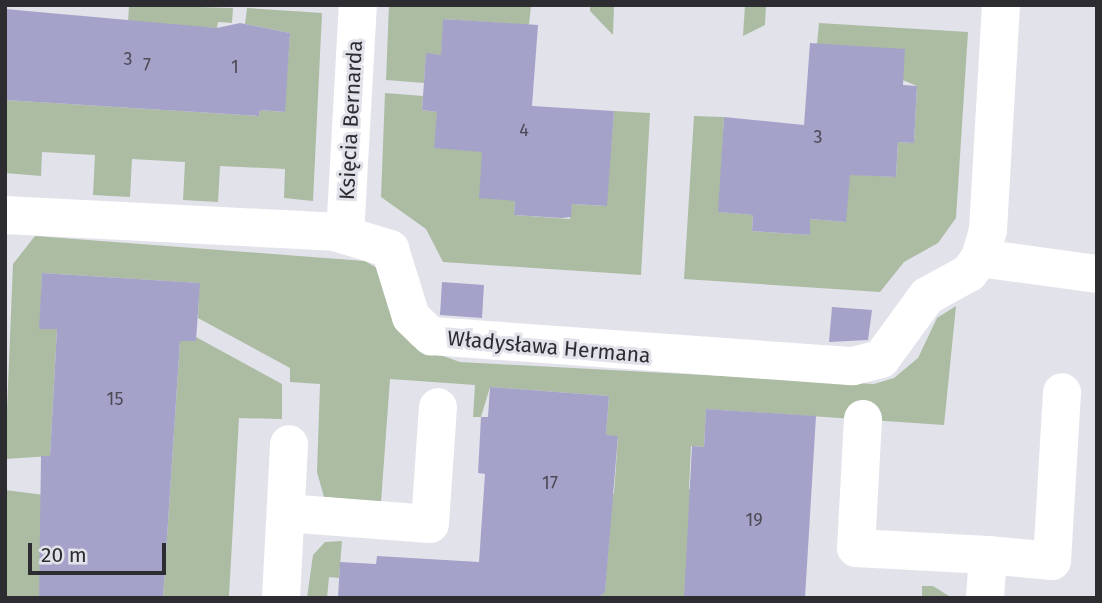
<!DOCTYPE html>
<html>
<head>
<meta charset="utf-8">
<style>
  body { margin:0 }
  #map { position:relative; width:1102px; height:603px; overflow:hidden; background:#e2e2eb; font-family:"Fira Sans",sans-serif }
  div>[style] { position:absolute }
  .green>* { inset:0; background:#abbca3 }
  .building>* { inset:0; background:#a5a2c9 }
  .street>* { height:38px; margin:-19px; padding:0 19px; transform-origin:19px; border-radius:19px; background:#fff }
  span { translate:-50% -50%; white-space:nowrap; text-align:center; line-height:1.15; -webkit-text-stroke:6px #e2e2eb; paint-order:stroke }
  .number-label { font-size:18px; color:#4b4a56 }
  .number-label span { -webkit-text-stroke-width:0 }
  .street-label { font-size:21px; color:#2d2c30 }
  .frame { position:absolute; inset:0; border:7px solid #2d2c30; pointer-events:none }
  .scale { position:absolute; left:28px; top:543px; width:138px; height:32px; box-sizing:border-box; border:4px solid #2d2c30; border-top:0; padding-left:9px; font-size:21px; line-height:24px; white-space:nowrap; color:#2d2c30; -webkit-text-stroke:5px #e2e2eb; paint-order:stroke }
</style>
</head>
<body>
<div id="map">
  <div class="green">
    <div style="clip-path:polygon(129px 5px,233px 8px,232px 23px,218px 22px,217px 28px,128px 23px)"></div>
    <div style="clip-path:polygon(389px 5px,531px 5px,529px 25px,444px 19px,441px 55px,426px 54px,424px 83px,386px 80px)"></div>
    <div style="clip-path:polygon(590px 5px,614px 5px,613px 35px,590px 11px)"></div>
    <div style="clip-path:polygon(745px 5px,766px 5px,765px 25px,743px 36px)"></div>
    <div style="clip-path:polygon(247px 8px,322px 13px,313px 201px,284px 198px,285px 169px,220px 166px,218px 202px,183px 200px,185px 162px,132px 159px,130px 197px,93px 195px,95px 155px,42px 152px,41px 176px,5px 173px,5px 100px,259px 116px,260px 110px,284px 112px,290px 33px,245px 24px)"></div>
    <div style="clip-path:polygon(819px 23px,968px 32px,956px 218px,938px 243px,904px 262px,880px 292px,684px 279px,694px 116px,724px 117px,719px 212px,753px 215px,752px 231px,810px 235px,810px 219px,846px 222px,843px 174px,896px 177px,898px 142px,914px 143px,917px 86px,817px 44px)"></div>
    <div style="clip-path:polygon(385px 93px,423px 96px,422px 110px,437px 112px,483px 147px,515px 201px,514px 215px,570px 219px,572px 204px,606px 206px,614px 111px,650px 113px,641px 275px,443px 262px,426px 229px,381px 197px)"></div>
    <div style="clip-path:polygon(35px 236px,365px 261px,377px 268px,395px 327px,412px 345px,460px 362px,874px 384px,894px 378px,918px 358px,937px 318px,956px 306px,944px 425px,706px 409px,704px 447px,691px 446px,689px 489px,700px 491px,693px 598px,598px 598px,605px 591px,609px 538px,604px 493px,614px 494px,618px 437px,606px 435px,609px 396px,490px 387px,481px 417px,473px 417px,475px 385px,390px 379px,381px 502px,324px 497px,317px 472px,320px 384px,290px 382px,290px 368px,198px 318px,199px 283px,42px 273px,40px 329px,57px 329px,50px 456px,5px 459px,13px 264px)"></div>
    <div style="clip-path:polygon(196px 337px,282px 384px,282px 419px,239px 418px,229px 596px,251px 598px,163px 598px,180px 341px)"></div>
    <div style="clip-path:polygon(5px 490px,44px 495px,39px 598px,5px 598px)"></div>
    <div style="clip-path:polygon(342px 541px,339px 578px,329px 577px,327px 598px,307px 598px,313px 555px,325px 542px)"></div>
    <div style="clip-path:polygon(922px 586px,933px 586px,952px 598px,922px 598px)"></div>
  </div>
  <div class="building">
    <div style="clip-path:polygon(5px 9px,217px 28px,240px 23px,290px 33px,285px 112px,260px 110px,259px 116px,5px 100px)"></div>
    <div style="clip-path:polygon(443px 19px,538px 25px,532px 106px,614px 111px,607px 206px,572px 204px,571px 217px,562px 218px,514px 215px,515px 201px,479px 198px,482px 152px,434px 148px,437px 112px,422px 110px,426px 53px,441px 55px)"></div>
    <div style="clip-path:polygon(810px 43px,905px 49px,903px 85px,917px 86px,914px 143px,898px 142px,896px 177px,850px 175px,846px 222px,810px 219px,810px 235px,752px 231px,753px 215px,718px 212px,724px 117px,804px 125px)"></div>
    <div style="clip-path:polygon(42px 273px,200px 283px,196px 341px,180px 341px,163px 598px,39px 598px,41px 456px,50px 456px,57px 329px,39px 329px)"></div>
    <div style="clip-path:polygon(442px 282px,484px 285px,482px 318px,440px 315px)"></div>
    <div style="clip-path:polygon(832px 307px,872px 310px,868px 340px,829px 342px)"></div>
    <div style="clip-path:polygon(490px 387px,609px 396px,606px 435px,618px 436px,605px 592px,598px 598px,338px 598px,340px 562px,376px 564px,377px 556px,479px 562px,485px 474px,478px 473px,481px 417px,488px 417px)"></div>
    <div style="clip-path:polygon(706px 409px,816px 416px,805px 598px,684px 598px,692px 446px,704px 447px)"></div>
  </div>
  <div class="street">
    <div style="left:5px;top:215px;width:330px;rotate:2.9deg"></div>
    <div style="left:335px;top:232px;width:58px;rotate:17.2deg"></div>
    <div style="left:390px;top:249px;width:71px;rotate:72.8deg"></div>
    <div style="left:411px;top:317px;width:28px;rotate:44deg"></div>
    <div style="left:431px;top:336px;width:423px;rotate:4.1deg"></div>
    <div style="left:853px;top:366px;width:29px;rotate:-14deg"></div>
    <div style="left:881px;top:359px;width:78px;rotate:-53.9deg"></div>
    <div style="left:927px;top:296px;width:48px;rotate:-28.7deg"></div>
    <div style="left:969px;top:273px;width:19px;rotate:-54deg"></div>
    <div style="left:980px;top:258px;width:29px;rotate:-74deg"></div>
    <div style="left:988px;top:230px;width:225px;rotate:-86.7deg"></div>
    <div style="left:345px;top:235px;width:230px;rotate:-86.8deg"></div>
    <div style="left:980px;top:258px;width:118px;rotate:7.8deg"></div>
    <div style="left:863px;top:419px;width:129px;rotate:93.1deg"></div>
    <div style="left:856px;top:548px;width:132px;rotate:3deg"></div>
    <div style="left:988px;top:555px;width:43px;rotate:94deg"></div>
    <div style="left:286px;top:513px;width:144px;rotate:4.4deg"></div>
    <div style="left:430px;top:524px;width:117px;rotate:-86.1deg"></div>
    <div style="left:988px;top:555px;width:64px;rotate:5.4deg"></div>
    <div style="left:1052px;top:561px;width:169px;rotate:-86.6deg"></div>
    <div style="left:281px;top:598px;width:154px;rotate:-87deg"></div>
  </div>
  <div class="number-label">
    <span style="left:128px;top:59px">3</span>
    <span style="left:147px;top:65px">7</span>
    <span style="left:235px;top:67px">1</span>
    <span style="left:524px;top:130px">4</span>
    <span style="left:818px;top:137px">3</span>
    <span style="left:115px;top:399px">15</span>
    <span style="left:550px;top:483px">17</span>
    <span style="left:754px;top:520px">19</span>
  </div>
  <div class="street-label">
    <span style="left:351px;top:120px;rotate:-87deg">Księcia Bernarda</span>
    <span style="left:549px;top:347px;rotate:5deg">Władysława Hermana</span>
  </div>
  <div class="frame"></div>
  <div class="scale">20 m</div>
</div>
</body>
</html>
